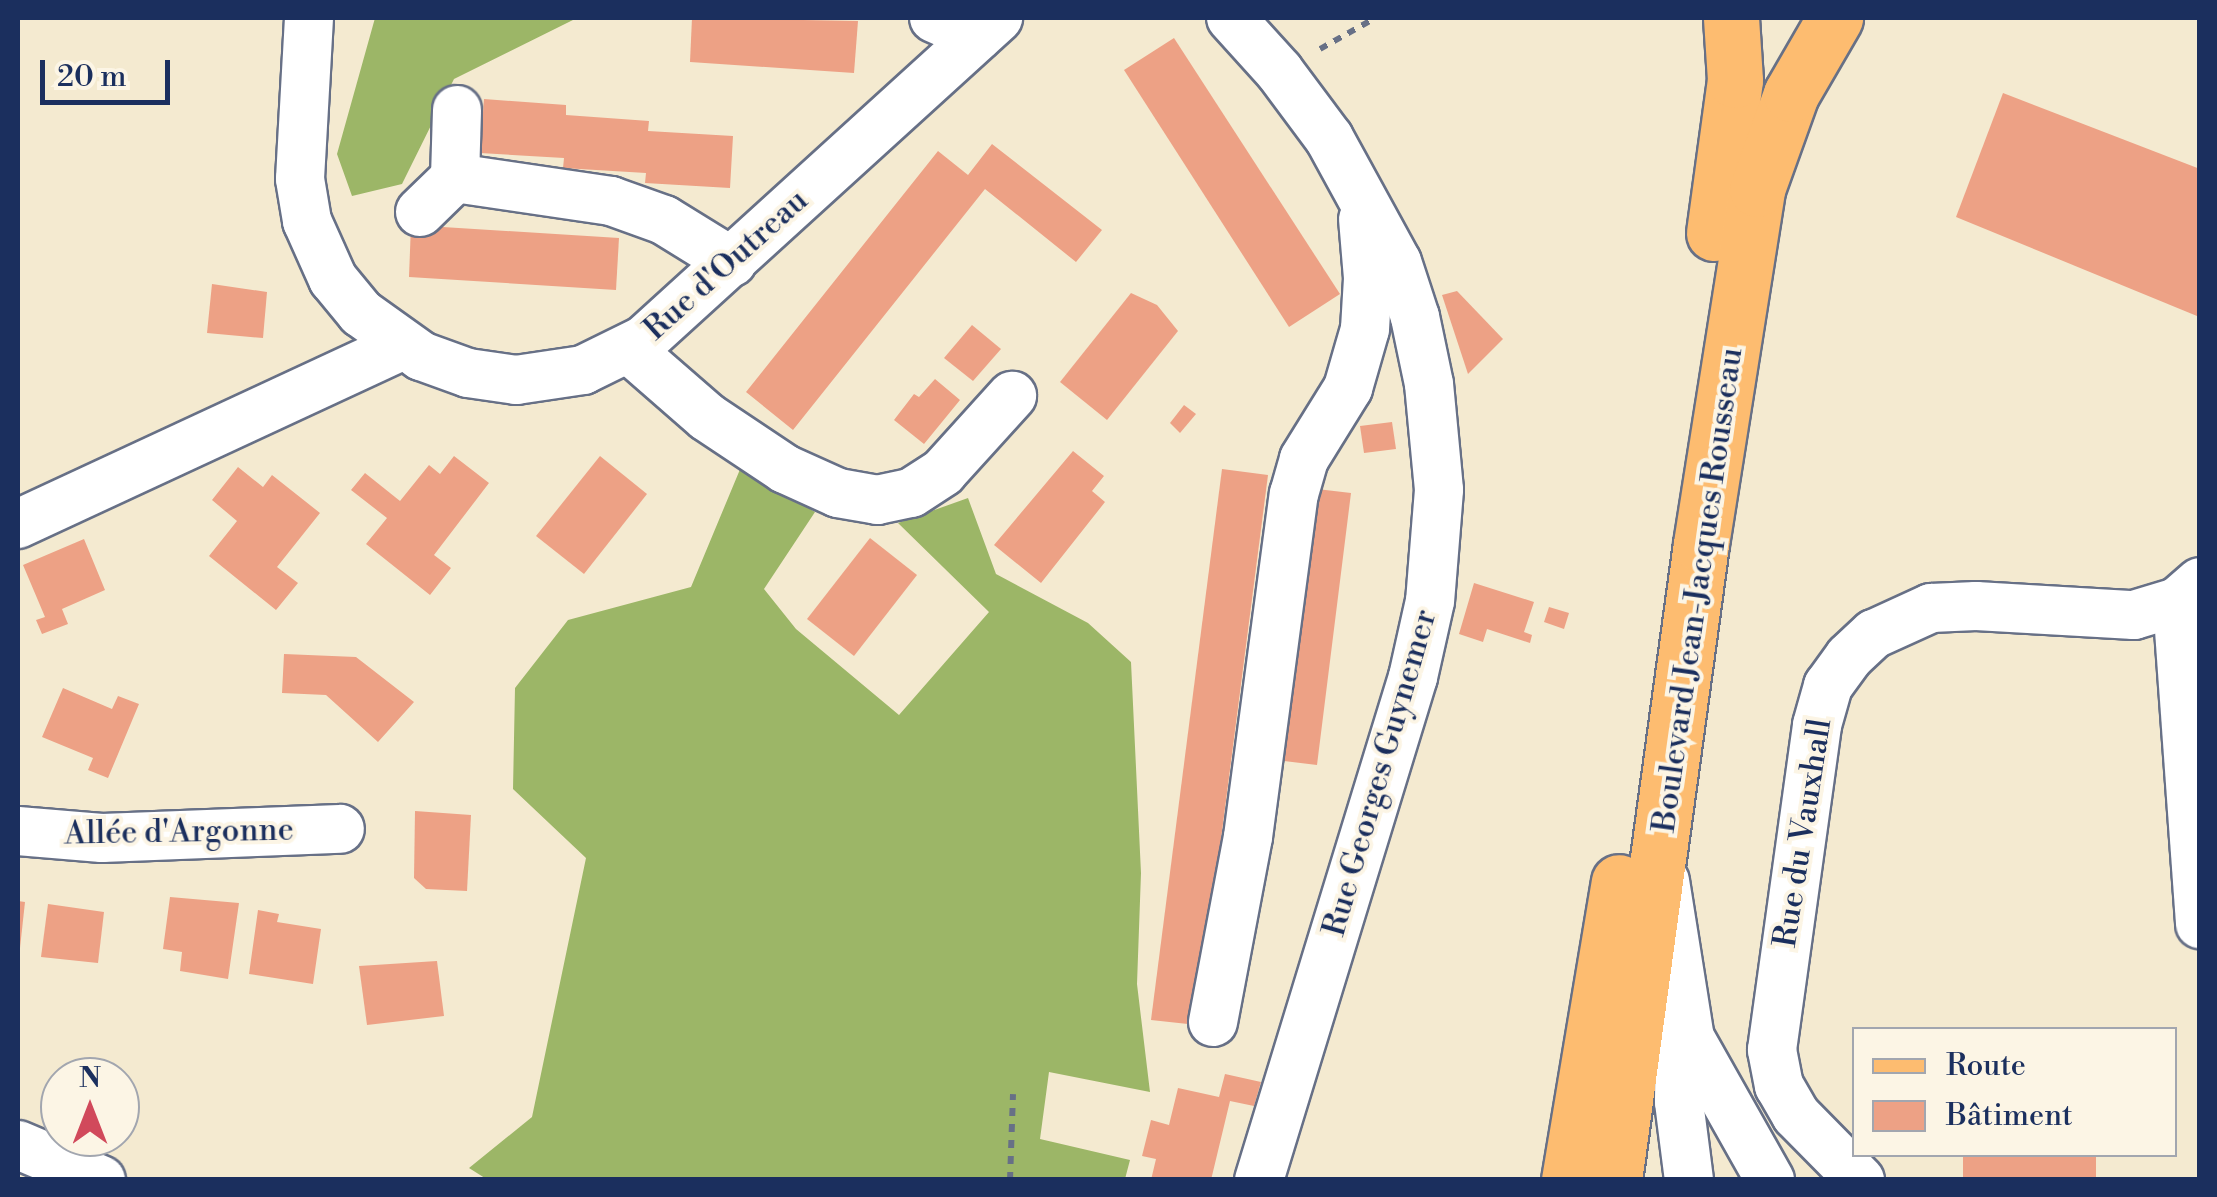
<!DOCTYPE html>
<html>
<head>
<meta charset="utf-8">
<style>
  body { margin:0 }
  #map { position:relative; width:2217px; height:1197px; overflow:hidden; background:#f4ead0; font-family:"Libre Bodoni",serif }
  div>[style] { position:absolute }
  .forest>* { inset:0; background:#9cb667 }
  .building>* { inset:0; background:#eda185 }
  .path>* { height:6px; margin-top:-3px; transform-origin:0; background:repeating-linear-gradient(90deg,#677086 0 8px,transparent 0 16px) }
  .roads { filter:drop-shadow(2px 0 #677086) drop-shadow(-2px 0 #677086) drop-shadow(0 2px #677086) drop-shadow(0 -2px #677086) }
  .minor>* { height:48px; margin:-24px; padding:0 24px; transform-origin:24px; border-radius:24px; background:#fff }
  .major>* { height:55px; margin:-27.5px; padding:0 27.5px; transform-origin:27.5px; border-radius:27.5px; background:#fdbc70 }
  span { translate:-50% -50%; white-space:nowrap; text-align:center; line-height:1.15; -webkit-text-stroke:8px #fcf5e5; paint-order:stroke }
  .street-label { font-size:32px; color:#1b2f5e }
  .frame { position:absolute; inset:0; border:20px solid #1b2f5e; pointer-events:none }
  .legend { position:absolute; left:1852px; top:1027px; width:325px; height:130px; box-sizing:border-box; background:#fcf5e5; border:2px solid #a2a6af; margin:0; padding:12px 18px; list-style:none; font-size:30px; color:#1b2f5e }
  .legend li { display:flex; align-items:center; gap:20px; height:50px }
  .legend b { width:50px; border:2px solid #a2a6af }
  .north { position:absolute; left:40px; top:1057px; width:100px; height:100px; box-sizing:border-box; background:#fcf5e5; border:2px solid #a2a6af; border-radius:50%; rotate:0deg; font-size:28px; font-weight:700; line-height:40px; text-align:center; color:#1b2f5e }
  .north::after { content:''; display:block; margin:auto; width:35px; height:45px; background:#d1495b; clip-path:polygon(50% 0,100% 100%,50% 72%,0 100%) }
  .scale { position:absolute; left:40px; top:60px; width:130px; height:45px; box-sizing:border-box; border:5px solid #1b2f5e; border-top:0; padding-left:12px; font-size:30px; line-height:35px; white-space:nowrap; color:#1b2f5e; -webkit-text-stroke:8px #fcf5e5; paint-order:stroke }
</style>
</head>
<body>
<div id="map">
  <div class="forest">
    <div style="clip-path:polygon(375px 18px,577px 18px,454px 79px,402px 184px,352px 196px,337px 154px)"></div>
    <div style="clip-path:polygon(741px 467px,815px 512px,764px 589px,796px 629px,899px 715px,989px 612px,898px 523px,968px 498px,996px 574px,1088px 623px,1131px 662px,1141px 873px,1137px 984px,1150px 1092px,1049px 1072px,1040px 1139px,1130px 1160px,1125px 1179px,488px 1180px,469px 1168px,532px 1117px,586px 858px,513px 789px,515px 688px,568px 620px,691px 587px)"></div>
  </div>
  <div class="building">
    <div style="clip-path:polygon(692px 18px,858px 21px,854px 73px,690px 62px)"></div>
    <div style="clip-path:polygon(1174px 38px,1340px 294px,1289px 327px,1124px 70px)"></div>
    <div style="clip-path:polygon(2003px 93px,2200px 169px,2197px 316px,1956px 217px)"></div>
    <div style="clip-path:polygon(484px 99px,566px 105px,566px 115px,649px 121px,648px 131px,733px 136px,730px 188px,645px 183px,646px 173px,563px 168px,564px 158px,480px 153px)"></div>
    <div style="clip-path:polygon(992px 144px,1102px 230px,1076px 262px,985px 189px,793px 430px,746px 392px,938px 151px,968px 175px)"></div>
    <div style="clip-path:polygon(411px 225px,619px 238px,616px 290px,409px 277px)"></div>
    <div style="clip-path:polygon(212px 284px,267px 292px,263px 338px,207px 333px)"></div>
    <div style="clip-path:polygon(1457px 291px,1503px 339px,1468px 374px,1442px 295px)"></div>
    <div style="clip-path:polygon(1131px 293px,1157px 305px,1178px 331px,1107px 420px,1060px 382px)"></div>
    <div style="clip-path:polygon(972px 325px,1001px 349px,973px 381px,944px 358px)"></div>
    <div style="clip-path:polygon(935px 379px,960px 400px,924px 444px,894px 420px,914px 394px,919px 397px)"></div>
    <div style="clip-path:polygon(1184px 405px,1196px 414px,1180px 433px,1170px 423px)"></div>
    <div style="clip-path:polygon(1392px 422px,1396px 449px,1364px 453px,1360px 426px)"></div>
    <div style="clip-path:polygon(1073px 451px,1104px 476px,1092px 491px,1105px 502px,1041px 583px,994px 545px)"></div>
    <div style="clip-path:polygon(454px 456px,489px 483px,434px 555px,451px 568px,430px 595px,366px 544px,387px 518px,351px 490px,365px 473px,400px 501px,429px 465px,440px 474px)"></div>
    <div style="clip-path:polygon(600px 456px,647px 494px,584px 574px,536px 536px)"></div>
    <div style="clip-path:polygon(238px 467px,263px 487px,272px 475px,320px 513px,277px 567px,298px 583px,276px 610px,209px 556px,237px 521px,212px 500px)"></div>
    <div style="clip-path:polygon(1222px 469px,1268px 475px,1197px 1025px,1151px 1020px)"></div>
    <div style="clip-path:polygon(1317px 489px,1351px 493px,1317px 765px,1284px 761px)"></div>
    <div style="clip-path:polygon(870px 538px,917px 575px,854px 656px,807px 619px)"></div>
    <div style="clip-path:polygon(84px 539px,105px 590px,62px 609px,68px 624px,42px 634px,36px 620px,45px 617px,23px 565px)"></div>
    <div style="clip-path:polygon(1474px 583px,1534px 602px,1524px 632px,1532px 635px,1530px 643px,1487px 629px,1483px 642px,1459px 634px)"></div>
    <div style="clip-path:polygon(1549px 607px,1569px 613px,1564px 629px,1544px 622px)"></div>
    <div style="clip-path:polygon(284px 654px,356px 657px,414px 702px,378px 742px,326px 695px,282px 693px)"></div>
    <div style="clip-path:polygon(63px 688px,112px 709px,118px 696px,139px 704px,108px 778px,88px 770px,93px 758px,42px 737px)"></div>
    <div style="clip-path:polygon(415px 811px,471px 815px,467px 891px,426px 889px,414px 878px)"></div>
    <div style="clip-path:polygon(170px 897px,239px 903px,228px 979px,180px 971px,182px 952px,163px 949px)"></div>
    <div style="clip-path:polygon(18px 901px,25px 902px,20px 948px,18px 948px)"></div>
    <div style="clip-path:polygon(48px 904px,104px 912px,98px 963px,41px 957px)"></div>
    <div style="clip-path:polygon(258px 910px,279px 914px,277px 922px,321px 929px,313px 984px,249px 974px)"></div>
    <div style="clip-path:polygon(437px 961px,444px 1016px,367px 1025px,359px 966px)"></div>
    <div style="clip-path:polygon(1225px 1074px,1261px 1082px,1254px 1106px,1230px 1101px,1211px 1180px,1151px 1180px,1156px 1159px,1142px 1156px,1151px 1120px,1169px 1125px,1178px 1088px,1219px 1097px)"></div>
    <div style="clip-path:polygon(1963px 1154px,2096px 1154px,2096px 1180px,1963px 1180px)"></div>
  </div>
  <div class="path">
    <div style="left:1320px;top:49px;width:63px;rotate:-29.4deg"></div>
    <div style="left:1010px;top:1180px;width:86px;rotate:-88deg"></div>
  </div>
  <div class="roads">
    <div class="minor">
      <div style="left:309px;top:18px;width:161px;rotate:93.2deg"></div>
      <div style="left:300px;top:179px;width:43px;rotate:80.5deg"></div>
      <div style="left:307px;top:221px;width:64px;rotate:65.9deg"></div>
      <div style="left:333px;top:279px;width:44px;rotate:50.5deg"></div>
      <div style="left:361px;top:313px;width:74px;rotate:35.6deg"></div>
      <div style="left:421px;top:356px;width:50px;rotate:19.9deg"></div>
      <div style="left:468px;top:373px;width:49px;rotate:8.3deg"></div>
      <div style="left:516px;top:380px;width:68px;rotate:-8.5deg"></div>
      <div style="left:583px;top:370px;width:68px;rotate:-26.2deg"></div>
      <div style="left:644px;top:340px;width:479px;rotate:-42.3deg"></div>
      <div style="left:934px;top:18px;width:47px;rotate:23.8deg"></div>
      <div style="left:1231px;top:18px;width:72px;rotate:47.8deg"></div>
      <div style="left:1279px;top:71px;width:84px;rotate:53.3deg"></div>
      <div style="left:1329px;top:138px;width:141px;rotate:61.3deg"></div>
      <div style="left:1397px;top:262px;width:58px;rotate:71.9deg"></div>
      <div style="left:1415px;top:317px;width:68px;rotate:78.2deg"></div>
      <div style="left:1429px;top:384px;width:106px;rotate:84.6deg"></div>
      <div style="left:1439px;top:490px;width:111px;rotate:94.6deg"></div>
      <div style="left:1430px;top:601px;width:78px;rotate:102.6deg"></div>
      <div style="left:1413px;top:677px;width:526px;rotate:107.02deg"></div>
      <div style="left:455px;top:178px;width:158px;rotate:8.4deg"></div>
      <div style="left:611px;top:201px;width:56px;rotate:19.7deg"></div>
      <div style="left:664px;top:220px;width:80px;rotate:31.7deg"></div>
      <div style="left:420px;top:212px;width:49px;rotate:-44.2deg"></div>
      <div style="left:455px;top:178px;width:68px;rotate:-88.3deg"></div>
      <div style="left:629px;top:349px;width:103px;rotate:41.1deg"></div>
      <div style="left:707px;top:417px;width:94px;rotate:33.7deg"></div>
      <div style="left:785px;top:469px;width:58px;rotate:24.4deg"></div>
      <div style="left:838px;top:493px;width:40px;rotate:10deg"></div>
      <div style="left:877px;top:500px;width:35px;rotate:-12deg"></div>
      <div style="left:911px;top:493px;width:38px;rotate:-33deg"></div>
      <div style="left:943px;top:472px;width:103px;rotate:-47.8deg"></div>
      <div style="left:18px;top:524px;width:423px;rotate:-24.9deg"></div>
      <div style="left:2177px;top:602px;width:323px;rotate:85.9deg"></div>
      <div style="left:18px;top:831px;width:84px;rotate:4.8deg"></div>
      <div style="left:102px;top:838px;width:238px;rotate:-2.2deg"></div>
      <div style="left:1665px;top:881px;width:159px;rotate:81deg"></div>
      <div style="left:1690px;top:1038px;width:163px;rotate:60.6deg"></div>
      <div style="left:1213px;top:1022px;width:188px;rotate:-79.3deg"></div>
      <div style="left:1248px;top:837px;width:346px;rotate:-82.4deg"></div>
      <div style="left:1294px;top:494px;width:36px;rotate:-74deg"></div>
      <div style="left:1304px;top:459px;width:84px;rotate:-58.2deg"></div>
      <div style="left:1348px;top:388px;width:61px;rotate:-73.9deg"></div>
      <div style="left:1365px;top:329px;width:51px;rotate:-86.6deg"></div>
      <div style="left:1368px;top:278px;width:59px;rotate:-94.8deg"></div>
      <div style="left:1680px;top:1029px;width:73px;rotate:90.8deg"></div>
      <div style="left:1679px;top:1102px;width:79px;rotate:82.7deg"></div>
      <div style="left:18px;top:1145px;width:90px;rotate:22.9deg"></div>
      <div style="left:1860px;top:1180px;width:91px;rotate:-134.6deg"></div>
      <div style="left:1796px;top:1115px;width:34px;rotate:-120deg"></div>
      <div style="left:1779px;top:1086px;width:37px;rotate:-101deg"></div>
      <div style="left:1772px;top:1050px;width:328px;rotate:-82.1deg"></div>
      <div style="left:1817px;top:725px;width:41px;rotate:-74.2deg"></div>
      <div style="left:1828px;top:686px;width:36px;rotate:-54deg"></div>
      <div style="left:1849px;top:657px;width:34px;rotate:-43deg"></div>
      <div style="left:1874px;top:634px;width:63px;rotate:-24.5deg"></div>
      <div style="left:1931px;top:608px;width:45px;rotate:-2.5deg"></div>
      <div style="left:1976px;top:606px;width:158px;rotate:3.3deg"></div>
      <div style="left:2134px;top:615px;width:45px;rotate:-16.8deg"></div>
      <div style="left:2177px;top:602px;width:30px;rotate:-41deg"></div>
    </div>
    <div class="major">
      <div style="left:1714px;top:233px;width:154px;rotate:-82.2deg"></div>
      <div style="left:1735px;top:80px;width:62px;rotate:-93.7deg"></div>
      <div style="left:1569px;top:1180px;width:302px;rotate:-80.5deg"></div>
      <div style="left:1614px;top:1180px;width:642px;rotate:-82.21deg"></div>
      <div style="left:1701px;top:544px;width:359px;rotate:-81deg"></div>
      <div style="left:1757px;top:189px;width:101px;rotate:-70.3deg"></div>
      <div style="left:1791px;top:94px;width:88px;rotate:-59.9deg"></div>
    </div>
  </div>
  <div class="street-label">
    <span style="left:726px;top:265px;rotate:-42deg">Rue d'Outreau</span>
    <span style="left:1698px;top:590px;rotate:-82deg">Boulevard Jean-Jacques Rousseau</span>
    <span style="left:1380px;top:773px;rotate:-74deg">Rue Georges Guynemer</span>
    <span style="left:179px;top:832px;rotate:-1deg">Allée d'Argonne</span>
    <span style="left:1803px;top:833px;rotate:-81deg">Rue du Vauxhall</span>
  </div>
  <div class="frame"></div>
  <ul class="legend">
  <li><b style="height:12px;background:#fdbc70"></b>Route</li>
  <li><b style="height:28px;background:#eda185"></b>Bâtiment</li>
  </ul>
  <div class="north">N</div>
  <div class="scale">20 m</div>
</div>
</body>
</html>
